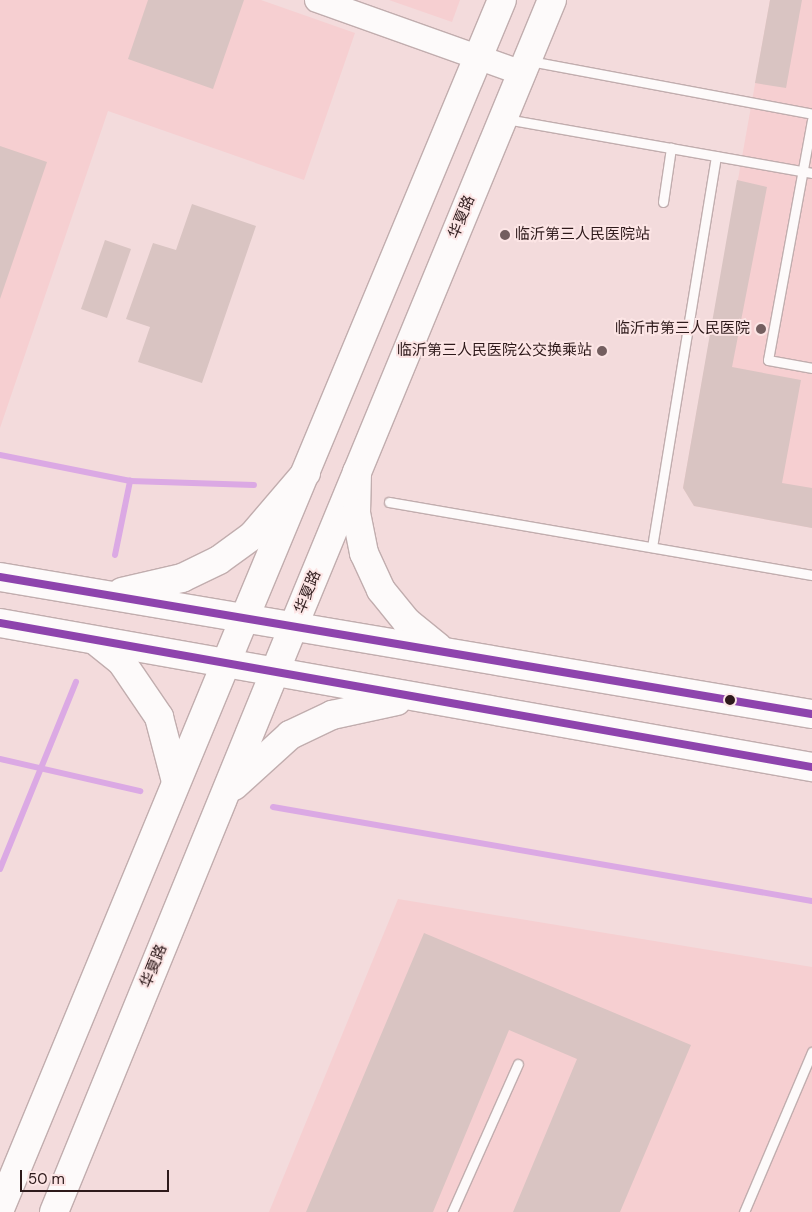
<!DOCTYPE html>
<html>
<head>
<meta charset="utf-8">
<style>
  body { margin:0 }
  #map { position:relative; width:812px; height:1212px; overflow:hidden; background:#f3dbdc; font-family:"DM Sans","Noto Sans SC",sans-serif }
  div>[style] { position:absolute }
  .built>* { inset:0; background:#f6cfd1 }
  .stream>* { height:6px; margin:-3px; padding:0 3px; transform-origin:3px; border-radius:3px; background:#dba9e4 }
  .building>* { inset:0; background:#d9c4c2 }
  .roads { filter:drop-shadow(1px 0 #c1adae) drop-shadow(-1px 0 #c1adae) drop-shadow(0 1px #c1adae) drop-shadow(0 -1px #c1adae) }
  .lane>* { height:9px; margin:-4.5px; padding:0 4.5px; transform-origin:4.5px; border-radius:4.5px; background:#fdfafa }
  .secondary>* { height:24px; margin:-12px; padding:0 12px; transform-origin:12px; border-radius:12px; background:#fdfafa }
  .primary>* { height:28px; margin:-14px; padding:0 14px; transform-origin:14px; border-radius:14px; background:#fdfafa }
  .highway>* { height:28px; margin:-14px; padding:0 14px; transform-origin:14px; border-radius:14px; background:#fdfafa }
  .bus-1>* { height:8px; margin:-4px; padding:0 4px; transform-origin:4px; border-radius:4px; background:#8e44ad }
  .dots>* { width:14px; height:14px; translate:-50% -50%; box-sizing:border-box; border:2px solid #fce5e5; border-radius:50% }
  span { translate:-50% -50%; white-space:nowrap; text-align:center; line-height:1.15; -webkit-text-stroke:4px #fce5e5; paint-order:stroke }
  .street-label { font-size:15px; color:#2e1a1b }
  .poi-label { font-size:15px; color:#2e1a1b }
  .left { translate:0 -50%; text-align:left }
  .right { translate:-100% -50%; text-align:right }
  .scale { position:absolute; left:20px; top:1170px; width:149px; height:22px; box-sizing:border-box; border:2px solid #2e1a1b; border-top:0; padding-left:6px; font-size:15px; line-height:18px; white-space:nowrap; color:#2e1a1b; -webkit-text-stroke:4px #fce5e5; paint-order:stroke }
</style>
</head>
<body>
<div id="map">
  <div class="built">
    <div style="clip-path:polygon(0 0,261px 0,355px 33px,304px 180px,108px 111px,0 428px)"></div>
    <div style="clip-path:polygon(389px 0,460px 0,452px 22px)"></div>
    <div style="clip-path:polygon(770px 0,812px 0,812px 528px,694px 506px,683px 488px)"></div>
    <div style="clip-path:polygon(398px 899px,812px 967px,812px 1212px,269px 1212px)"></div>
  </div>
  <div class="stream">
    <div style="left:0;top:455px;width:133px;rotate:11.3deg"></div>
    <div style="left:130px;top:481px;width:124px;rotate:1.8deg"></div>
    <div style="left:115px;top:555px;width:76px;rotate:-78.5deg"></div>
    <div style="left:0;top:759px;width:144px;rotate:12.9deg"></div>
    <div style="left:273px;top:807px;width:547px;rotate:9.89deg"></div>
    <div style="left:0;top:869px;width:202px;rotate:-67.9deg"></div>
  </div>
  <div class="building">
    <div style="clip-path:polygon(148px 0,244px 0,213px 89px,128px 59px)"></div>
    <div style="clip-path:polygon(770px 0,802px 0,786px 88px,755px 83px)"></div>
    <div style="clip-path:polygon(0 146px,47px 162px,0 299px)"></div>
    <div style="clip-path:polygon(737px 180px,767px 187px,732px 367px,801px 380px,782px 483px,812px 488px,812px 528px,694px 506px,683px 488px)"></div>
    <div style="clip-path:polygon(192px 204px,256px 226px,202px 383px,138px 362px,150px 327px,126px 319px,153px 243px,176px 250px)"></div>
    <div style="clip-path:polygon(105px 240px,131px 249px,107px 318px,81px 309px)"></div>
    <div style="clip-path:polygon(424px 933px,691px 1045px,620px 1212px,513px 1212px,577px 1059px,509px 1030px,433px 1212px,306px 1212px)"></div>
  </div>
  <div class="roads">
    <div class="lane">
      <div style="left:530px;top:61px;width:287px;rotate:10.6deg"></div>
      <div style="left:506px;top:119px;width:311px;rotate:10deg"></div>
      <div style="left:812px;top:120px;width:244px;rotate:100.4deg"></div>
      <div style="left:768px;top:360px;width:45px;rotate:10.3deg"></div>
      <div style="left:663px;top:202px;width:55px;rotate:-81.6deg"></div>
      <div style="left:389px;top:502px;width:429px;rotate:9.8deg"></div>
      <div style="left:652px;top:547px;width:396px;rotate:-80.7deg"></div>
      <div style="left:452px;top:1212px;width:162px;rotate:-66deg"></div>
      <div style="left:744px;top:1212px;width:174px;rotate:-67deg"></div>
    </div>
    <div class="secondary">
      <div style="left:317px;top:0;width:218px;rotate:19.6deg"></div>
    </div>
    <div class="primary">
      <div style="left:245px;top:617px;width:668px;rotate:-67.39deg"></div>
      <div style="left:294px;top:625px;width:676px;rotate:-67.57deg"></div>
    </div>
    <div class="highway">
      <div style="left:357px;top:472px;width:41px;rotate:91.4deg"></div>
      <div style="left:356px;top:513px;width:41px;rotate:78.7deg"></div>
      <div style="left:364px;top:553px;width:41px;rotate:65.3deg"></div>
      <div style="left:381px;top:590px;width:41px;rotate:50.9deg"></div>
      <div style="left:407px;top:622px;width:40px;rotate:39deg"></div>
      <div style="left:0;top:577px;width:823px;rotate:9.58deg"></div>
      <div style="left:122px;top:592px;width:62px;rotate:-13.1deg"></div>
      <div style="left:182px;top:578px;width:41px;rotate:-25.9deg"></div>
      <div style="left:219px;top:560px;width:41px;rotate:-36deg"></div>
      <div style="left:252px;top:536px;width:83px;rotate:-49.4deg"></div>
      <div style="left:0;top:623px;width:825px;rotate:10.06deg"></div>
      <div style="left:96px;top:641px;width:32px;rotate:39deg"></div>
      <div style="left:121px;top:661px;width:68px;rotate:55.8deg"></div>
      <div style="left:159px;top:717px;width:67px;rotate:75.3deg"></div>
      <div style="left:234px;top:786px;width:76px;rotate:-42.3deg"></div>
      <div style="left:290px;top:735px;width:47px;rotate:-25.5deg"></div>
      <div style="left:332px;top:715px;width:66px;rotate:-12.2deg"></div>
      <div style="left:0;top:1209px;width:641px;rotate:-67.52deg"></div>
      <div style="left:54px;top:1212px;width:634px;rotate:-67.76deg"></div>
    </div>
  </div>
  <div class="bus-1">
    <div style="left:0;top:577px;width:823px;rotate:9.58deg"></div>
    <div style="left:0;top:623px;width:825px;rotate:10.06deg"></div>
  </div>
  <div class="dots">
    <div style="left:505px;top:235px;background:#735e5f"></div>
    <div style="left:761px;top:329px;background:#735e5f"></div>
    <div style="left:602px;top:351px;background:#735e5f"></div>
    <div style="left:730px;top:700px;background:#2e1a1b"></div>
  </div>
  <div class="street-label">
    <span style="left:462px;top:217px;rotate:-68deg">华夏路</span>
    <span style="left:308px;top:592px;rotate:-68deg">华夏路</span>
    <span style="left:154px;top:966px;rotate:-68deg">华夏路</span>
  </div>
  <div class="poi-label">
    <span class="left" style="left:515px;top:235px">临沂第三人民医院站</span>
    <span class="right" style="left:750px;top:329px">临沂市第三人民医院</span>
    <span class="right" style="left:592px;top:351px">临沂第三人民医院公交换乘站</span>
  </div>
  <div class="scale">50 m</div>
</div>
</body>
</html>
